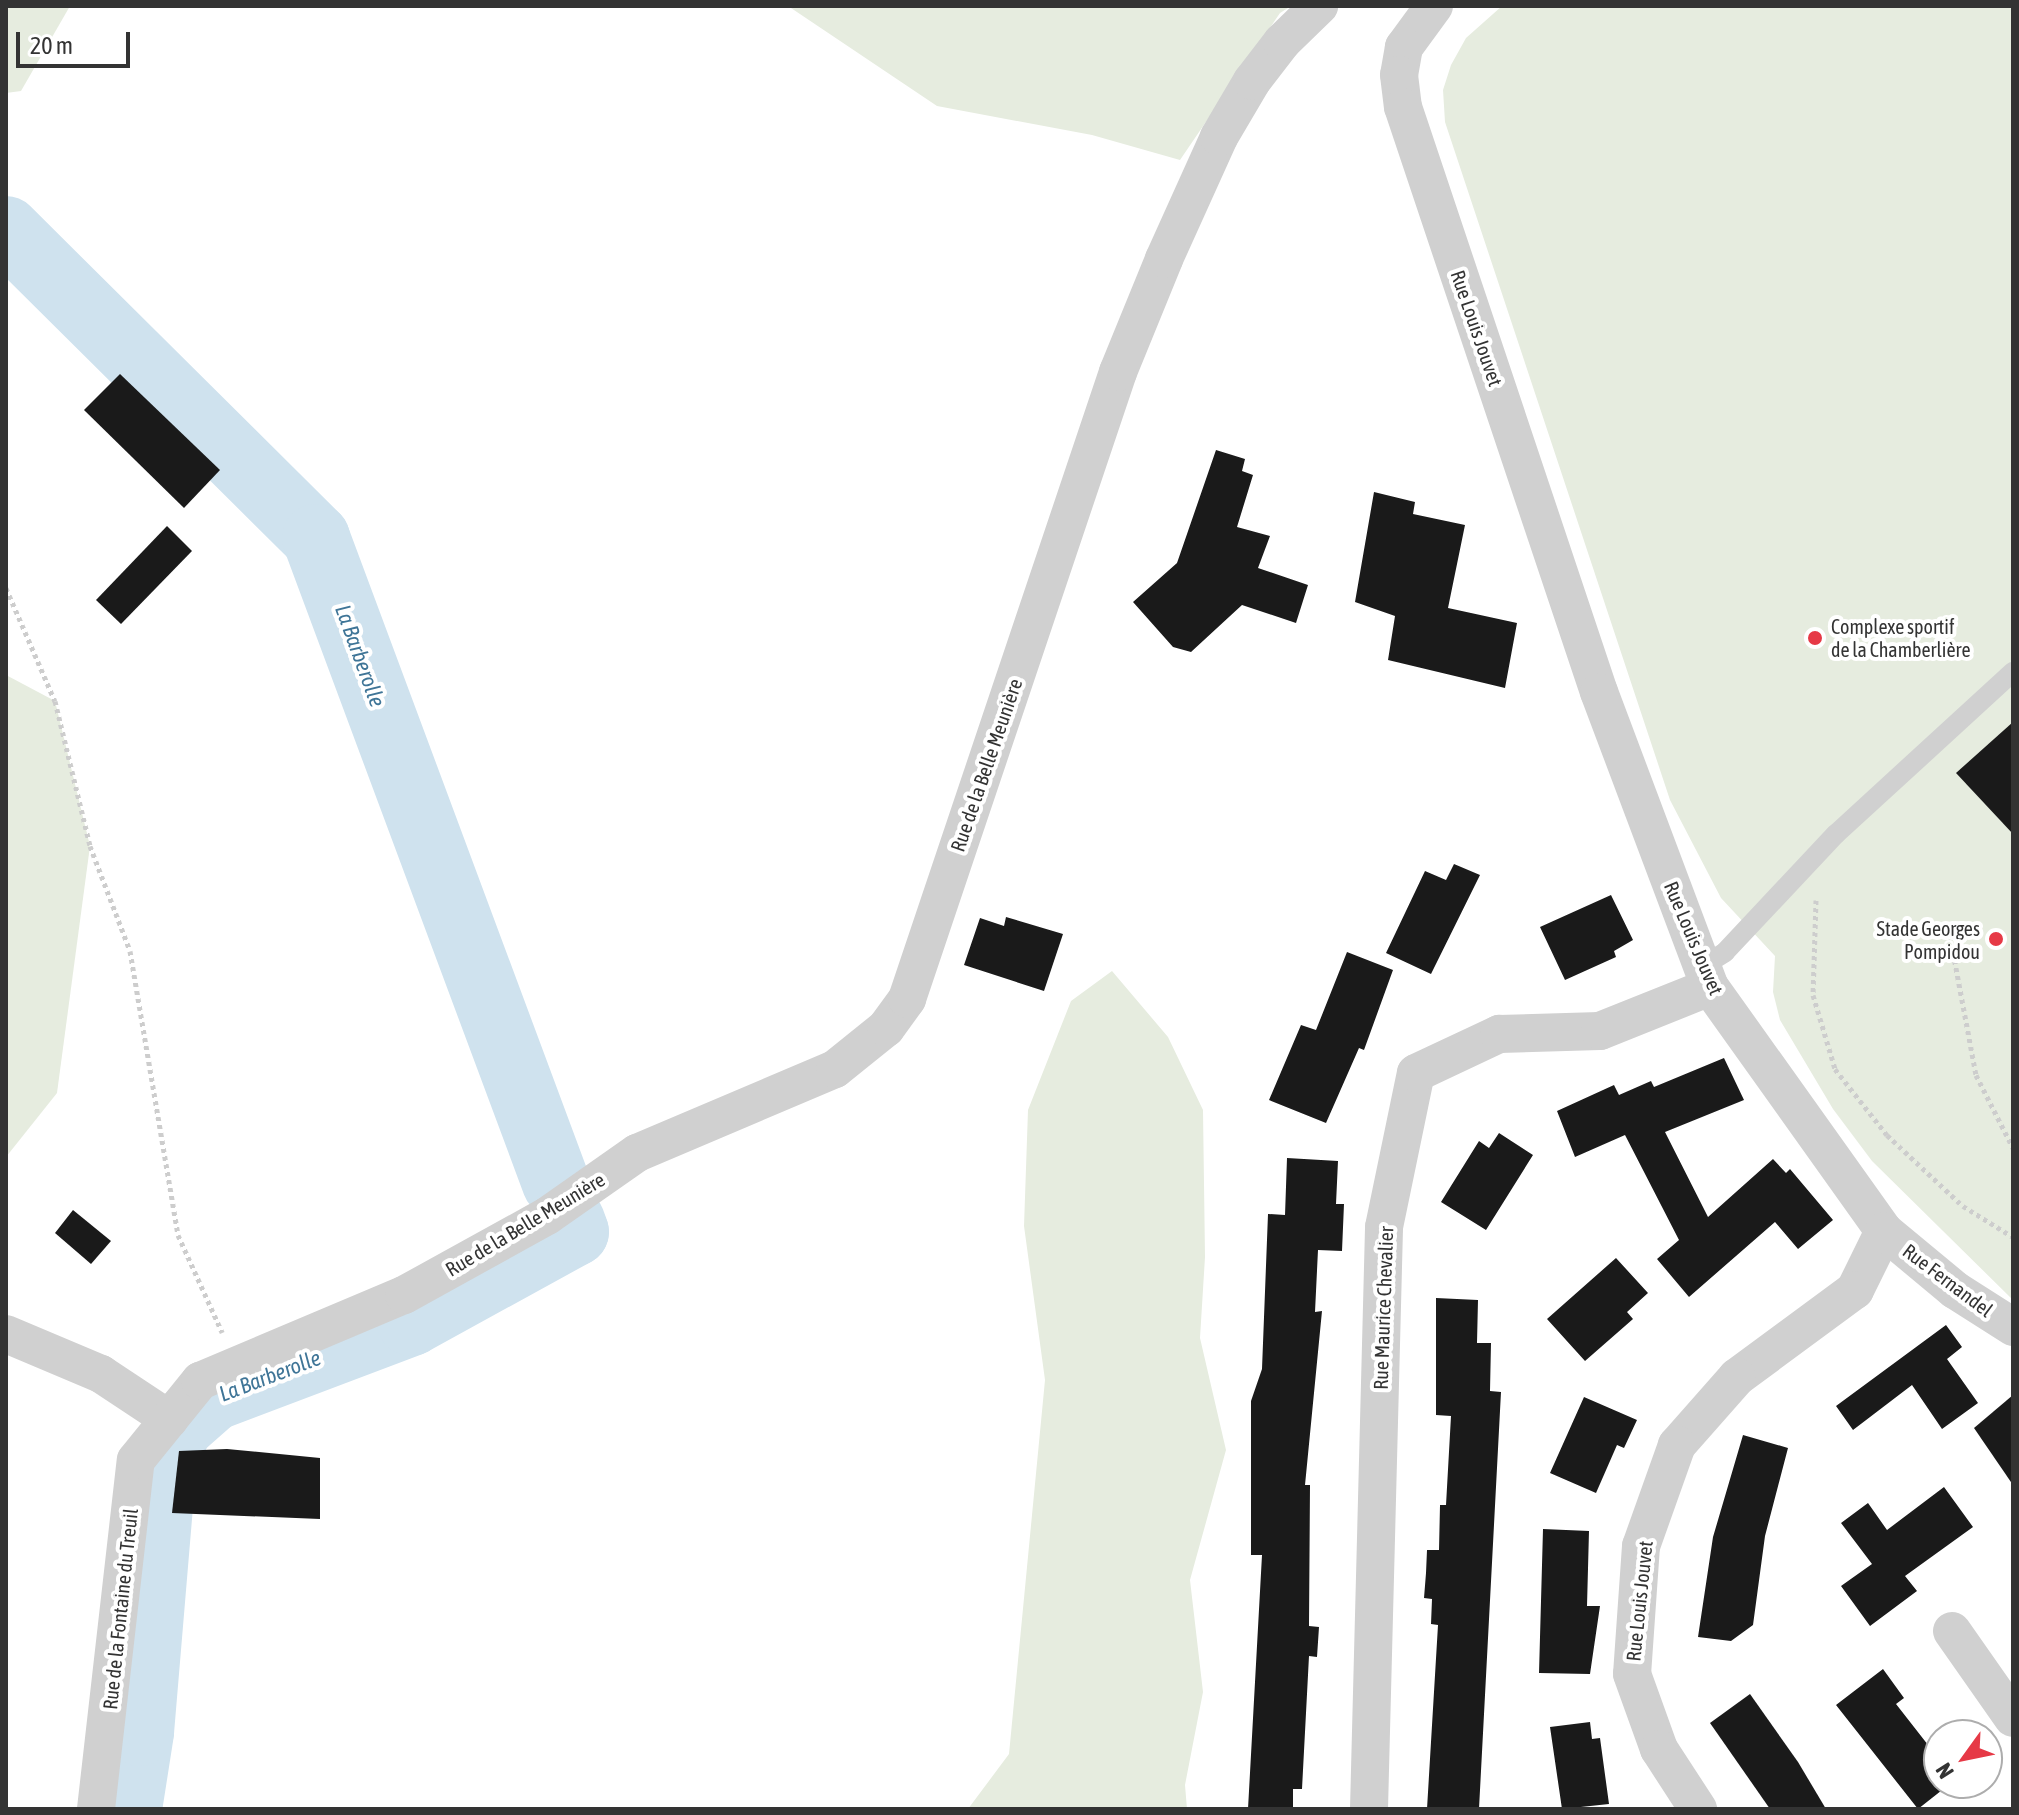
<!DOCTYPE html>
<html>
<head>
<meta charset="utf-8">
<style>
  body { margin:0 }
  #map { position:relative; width:2019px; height:1815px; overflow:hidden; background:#fff; font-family:"Asap Condensed",sans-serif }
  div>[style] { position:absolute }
  .green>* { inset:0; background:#e6ecdf }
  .river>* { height:68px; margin:-34px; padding:0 34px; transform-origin:34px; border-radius:34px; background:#cfe2ee }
  .building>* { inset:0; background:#1a1a1a }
  .path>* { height:5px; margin-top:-2.5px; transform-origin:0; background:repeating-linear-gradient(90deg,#cdcdcd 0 4px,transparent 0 8px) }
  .service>* { height:20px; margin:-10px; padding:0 10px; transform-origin:10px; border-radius:10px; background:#d0d0d0 }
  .minor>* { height:38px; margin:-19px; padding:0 19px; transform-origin:19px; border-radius:19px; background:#d0d0d0 }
  .dots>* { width:22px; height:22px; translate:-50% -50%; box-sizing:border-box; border:4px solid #fff; border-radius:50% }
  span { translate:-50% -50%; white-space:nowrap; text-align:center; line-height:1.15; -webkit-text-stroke:8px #fff; paint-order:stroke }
  .street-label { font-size:20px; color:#333 }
  .poi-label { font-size:20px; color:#333 }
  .left { translate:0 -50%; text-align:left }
  .right { translate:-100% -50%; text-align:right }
  .water-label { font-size:22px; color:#3f7597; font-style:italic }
  .frame { position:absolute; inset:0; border:8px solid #333; pointer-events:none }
  .north { position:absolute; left:1923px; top:1719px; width:80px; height:80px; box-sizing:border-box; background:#fff; border:2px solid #adadad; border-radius:50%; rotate:237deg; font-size:22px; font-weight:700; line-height:32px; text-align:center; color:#333 }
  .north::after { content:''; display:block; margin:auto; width:28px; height:36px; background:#e63946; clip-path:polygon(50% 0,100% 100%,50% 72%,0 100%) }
  .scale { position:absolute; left:16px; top:32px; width:114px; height:36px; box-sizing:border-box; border:4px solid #333; border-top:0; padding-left:10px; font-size:24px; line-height:28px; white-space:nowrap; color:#333; -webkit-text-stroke:6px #fff; paint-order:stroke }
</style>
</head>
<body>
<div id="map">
  <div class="green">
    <div style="clip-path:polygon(6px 6px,70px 6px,21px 91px,6px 93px)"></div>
    <div style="clip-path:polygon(788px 6px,1291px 6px,1280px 13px,1180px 160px,1092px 135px,937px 106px)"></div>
    <div style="clip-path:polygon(1502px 6px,2013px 6px,2013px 1300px,1872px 1161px,1833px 1109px,1780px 1020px,1773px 992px,1775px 956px,1721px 898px,1670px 800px,1445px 122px,1443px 90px,1451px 65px,1466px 38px)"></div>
    <div style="clip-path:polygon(6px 675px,55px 701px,90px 846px,57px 1093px,6px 1157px)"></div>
    <div style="clip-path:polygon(1112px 971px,1168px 1037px,1203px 1110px,1205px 1257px,1200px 1338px,1226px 1450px,1190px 1580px,1203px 1692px,1185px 1785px,1187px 1809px,968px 1809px,1009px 1754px,1045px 1380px,1024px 1226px,1028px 1110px,1071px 1001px)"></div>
  </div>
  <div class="river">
    <div style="left:6px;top:230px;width:437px;rotate:44.8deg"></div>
    <div style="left:316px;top:538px;width:688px;rotate:69.59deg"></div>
    <div style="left:128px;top:1809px;width:78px;rotate:-81.1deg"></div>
    <div style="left:140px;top:1732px;width:273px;rotate:-85.2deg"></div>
    <div style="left:163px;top:1460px;width:37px;rotate:-64deg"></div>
    <div style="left:179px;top:1427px;width:45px;rotate:-41.4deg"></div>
    <div style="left:213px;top:1397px;width:212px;rotate:-20.7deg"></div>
    <div style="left:411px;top:1322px;width:187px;rotate:-28.8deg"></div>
    <div style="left:575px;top:1232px;width:12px;rotate:-110deg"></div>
  </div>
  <div class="building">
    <div style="clip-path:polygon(120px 374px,220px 470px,184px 508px,84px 410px)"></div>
    <div style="clip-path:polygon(1216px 450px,1245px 459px,1242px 471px,1253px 475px,1237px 527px,1270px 536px,1258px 568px,1308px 585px,1296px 623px,1242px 605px,1191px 652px,1173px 647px,1133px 602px,1177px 563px)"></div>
    <div style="clip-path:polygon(1374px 492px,1415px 502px,1413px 514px,1465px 525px,1448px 608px,1517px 623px,1505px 688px,1388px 660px,1395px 616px,1355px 602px)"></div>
    <div style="clip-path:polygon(167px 526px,192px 551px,121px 624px,96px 600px)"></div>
    <div style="clip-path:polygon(2013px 722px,2013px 834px,1956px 773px)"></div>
    <div style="clip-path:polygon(1454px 864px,1480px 875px,1431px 974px,1386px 953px,1425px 871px,1446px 880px)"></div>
    <div style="clip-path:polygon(1611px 895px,1633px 940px,1614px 951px,1616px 957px,1565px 980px,1540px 927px)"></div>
    <div style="clip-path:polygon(1006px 917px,1063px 934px,1044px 991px,964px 965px,980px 918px,1004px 926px)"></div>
    <div style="clip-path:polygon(1347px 952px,1393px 970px,1364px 1050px,1359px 1048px,1326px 1123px,1269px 1100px,1301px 1025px,1316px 1030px)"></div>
    <div style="clip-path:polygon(1724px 1058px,1744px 1100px,1665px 1132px,1708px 1217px,1773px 1159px,1786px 1173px,1790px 1169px,1833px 1220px,1798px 1249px,1775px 1222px,1689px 1297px,1657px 1259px,1679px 1240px,1625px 1135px,1575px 1157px,1557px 1111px,1614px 1085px,1619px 1095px,1651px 1081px,1654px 1087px)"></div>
    <div style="clip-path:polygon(1499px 1133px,1533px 1155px,1486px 1230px,1441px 1202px,1479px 1141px,1489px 1148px)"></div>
    <div style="clip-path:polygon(1287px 1158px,1338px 1161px,1336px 1204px,1344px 1204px,1342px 1251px,1318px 1250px,1315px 1312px,1322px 1311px,1305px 1485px,1310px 1485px,1309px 1626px,1319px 1627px,1317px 1657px,1309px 1656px,1302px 1789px,1293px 1789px,1293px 1809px,1248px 1809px,1262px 1555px,1251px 1555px,1251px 1401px,1262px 1369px,1268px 1214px,1285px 1215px)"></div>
    <div style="clip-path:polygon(73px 1210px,111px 1241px,91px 1264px,55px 1233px)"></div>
    <div style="clip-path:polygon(1616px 1258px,1648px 1293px,1627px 1312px,1633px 1319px,1585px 1361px,1547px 1319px)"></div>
    <div style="clip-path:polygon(1436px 1298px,1478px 1300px,1477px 1343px,1491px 1343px,1490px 1391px,1501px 1392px,1479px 1809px,1427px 1809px,1438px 1625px,1431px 1624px,1432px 1599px,1424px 1598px,1426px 1573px,1427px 1550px,1439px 1550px,1440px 1505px,1446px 1505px,1451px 1416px,1436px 1415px)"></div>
    <div style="clip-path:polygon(1946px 1325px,1962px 1347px,1947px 1359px,1978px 1403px,1942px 1429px,1912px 1385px,1853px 1430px,1836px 1406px)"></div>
    <div style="clip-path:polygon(2013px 1395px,2013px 1485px,1974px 1428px)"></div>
    <div style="clip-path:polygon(1584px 1397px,1637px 1420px,1624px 1448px,1617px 1445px,1596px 1493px,1550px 1473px)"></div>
    <div style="clip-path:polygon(1743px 1435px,1788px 1448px,1765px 1536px,1753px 1625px,1731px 1641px,1698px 1637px,1713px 1537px)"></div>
    <div style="clip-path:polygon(227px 1449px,320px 1458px,320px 1519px,172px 1513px,179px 1451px)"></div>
    <div style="clip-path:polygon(1944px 1487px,1973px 1527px,1905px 1576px,1917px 1591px,1870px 1626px,1841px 1586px,1872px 1564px,1841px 1523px,1868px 1503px,1887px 1530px)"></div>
    <div style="clip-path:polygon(1543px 1529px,1589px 1531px,1587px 1606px,1600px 1606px,1590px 1674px,1539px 1673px)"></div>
    <div style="clip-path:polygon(1883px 1669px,1904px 1698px,1896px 1704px,1939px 1759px,1939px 1783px,1951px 1783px,1918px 1809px,1836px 1705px)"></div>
    <div style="clip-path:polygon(1750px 1694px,1798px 1762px,1826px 1809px,1770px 1809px,1710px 1723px)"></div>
    <div style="clip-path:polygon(1590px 1722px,1592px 1739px,1600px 1738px,1609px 1804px,1562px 1809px,1550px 1727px)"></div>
  </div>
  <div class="path">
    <div style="left:6px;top:588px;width:123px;rotate:66.6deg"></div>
    <div style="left:55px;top:701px;width:149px;rotate:76.4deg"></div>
    <div style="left:90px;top:846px;width:112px;rotate:69.1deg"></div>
    <div style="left:130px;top:951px;width:288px;rotate:80.4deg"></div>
    <div style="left:178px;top:1235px;width:107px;rotate:65.6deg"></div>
    <div style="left:1816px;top:900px;width:95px;rotate:91.8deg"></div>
    <div style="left:1813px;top:995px;width:77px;rotate:73.4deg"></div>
    <div style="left:1835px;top:1069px;width:84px;rotate:51.8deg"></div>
    <div style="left:1887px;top:1135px;width:104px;rotate:43.1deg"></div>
    <div style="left:1963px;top:1206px;width:59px;rotate:31.8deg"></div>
    <div style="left:1953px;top:952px;width:125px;rotate:79.4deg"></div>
    <div style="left:1976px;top:1075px;width:82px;rotate:63.1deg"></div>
  </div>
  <div class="service">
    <div style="left:1703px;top:966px;width:26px;rotate:-32deg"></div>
    <div style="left:1725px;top:952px;width:162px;rotate:-46.8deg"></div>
    <div style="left:1836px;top:834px;width:240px;rotate:-42.5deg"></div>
  </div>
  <div class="minor">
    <div style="left:1434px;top:6px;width:51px;rotate:126.2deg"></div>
    <div style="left:1404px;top:47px;width:28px;rotate:100deg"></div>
    <div style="left:1399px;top:75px;width:32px;rotate:83deg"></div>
    <div style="left:1403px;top:107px;width:617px;rotate:71.48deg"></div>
    <div style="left:1599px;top:692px;width:315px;rotate:69.4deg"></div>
    <div style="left:1710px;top:987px;width:300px;rotate:54.5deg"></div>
    <div style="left:1884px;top:1231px;width:66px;rotate:116.2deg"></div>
    <div style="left:1855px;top:1290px;width:147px;rotate:143.6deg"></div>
    <div style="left:1737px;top:1377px;width:91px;rotate:131.4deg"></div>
    <div style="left:1677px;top:1445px;width:107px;rotate:109.6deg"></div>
    <div style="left:1641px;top:1546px;width:128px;rotate:94deg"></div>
    <div style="left:1632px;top:1674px;width:80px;rotate:70.2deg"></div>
    <div style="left:1659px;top:1749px;width:72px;rotate:57deg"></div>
    <div style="left:1884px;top:1231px;width:92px;rotate:39.7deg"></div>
    <div style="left:1955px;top:1290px;width:69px;rotate:32.5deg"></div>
    <div style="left:6px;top:1334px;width:103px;rotate:22.8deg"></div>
    <div style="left:101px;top:1374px;width:82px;rotate:33.5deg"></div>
    <div style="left:1952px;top:1631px;width:106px;rotate:55deg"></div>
    <div style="left:96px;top:1809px;width:351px;rotate:-83.5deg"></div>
    <div style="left:136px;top:1460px;width:102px;rotate:-51deg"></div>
    <div style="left:200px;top:1381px;width:221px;rotate:-22.9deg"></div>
    <div style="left:404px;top:1295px;width:163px;rotate:-28.9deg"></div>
    <div style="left:547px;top:1216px;width:110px;rotate:-35deg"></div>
    <div style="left:637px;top:1153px;width:215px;rotate:-23deg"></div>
    <div style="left:835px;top:1069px;width:65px;rotate:-38.8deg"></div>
    <div style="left:886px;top:1028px;width:36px;rotate:-54deg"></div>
    <div style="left:907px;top:999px;width:662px;rotate:-71.4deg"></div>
    <div style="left:1118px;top:372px;width:122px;rotate:-67.8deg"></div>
    <div style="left:1164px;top:259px;width:134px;rotate:-65.7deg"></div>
    <div style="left:1219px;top:137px;width:65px;rotate:-59.5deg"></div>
    <div style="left:1252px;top:81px;width:49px;rotate:-52.4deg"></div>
    <div style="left:1282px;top:42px;width:52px;rotate:-44.2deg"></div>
    <div style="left:1369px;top:1809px;width:582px;rotate:-88.52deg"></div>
    <div style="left:1384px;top:1227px;width:157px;rotate:-78.3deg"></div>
    <div style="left:1416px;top:1073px;width:92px;rotate:-25.2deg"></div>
    <div style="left:1499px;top:1034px;width:101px;rotate:-1.7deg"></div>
    <div style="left:1600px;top:1031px;width:118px;rotate:-21.8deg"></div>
  </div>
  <div class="dots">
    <div style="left:1815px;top:638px;background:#e63946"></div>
    <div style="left:1996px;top:939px;background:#e63946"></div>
  </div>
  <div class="street-label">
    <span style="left:1477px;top:328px;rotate:71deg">Rue Louis Jouvet</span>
    <span style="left:986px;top:765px;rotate:-71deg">Rue de la Belle Meunière</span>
    <span style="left:1694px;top:938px;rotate:67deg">Rue Louis Jouvet</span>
    <span style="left:525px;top:1224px;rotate:-31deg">Rue de la Belle Meunière</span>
    <span style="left:1948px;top:1280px;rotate:37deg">Rue Fernandel</span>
    <span style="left:1383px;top:1308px;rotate:-88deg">Rue Maurice Chevalier</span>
    <span style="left:1639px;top:1601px;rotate:-84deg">Rue Louis Jouvet</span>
    <span style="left:120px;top:1609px;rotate:-84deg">Rue de la Fontaine du Treuil</span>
  </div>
  <div class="poi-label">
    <span class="left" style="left:1831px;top:638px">Complexe sportif<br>de la Chamberlière</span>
    <span class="right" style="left:1980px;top:940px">Stade Georges<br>Pompidou</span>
  </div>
  <div class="water-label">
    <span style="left:360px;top:656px;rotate:70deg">La Barberolle</span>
    <span style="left:270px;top:1376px;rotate:-21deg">La Barberolle</span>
  </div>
  <div class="frame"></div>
  <div class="north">N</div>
  <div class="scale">20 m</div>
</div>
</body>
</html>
